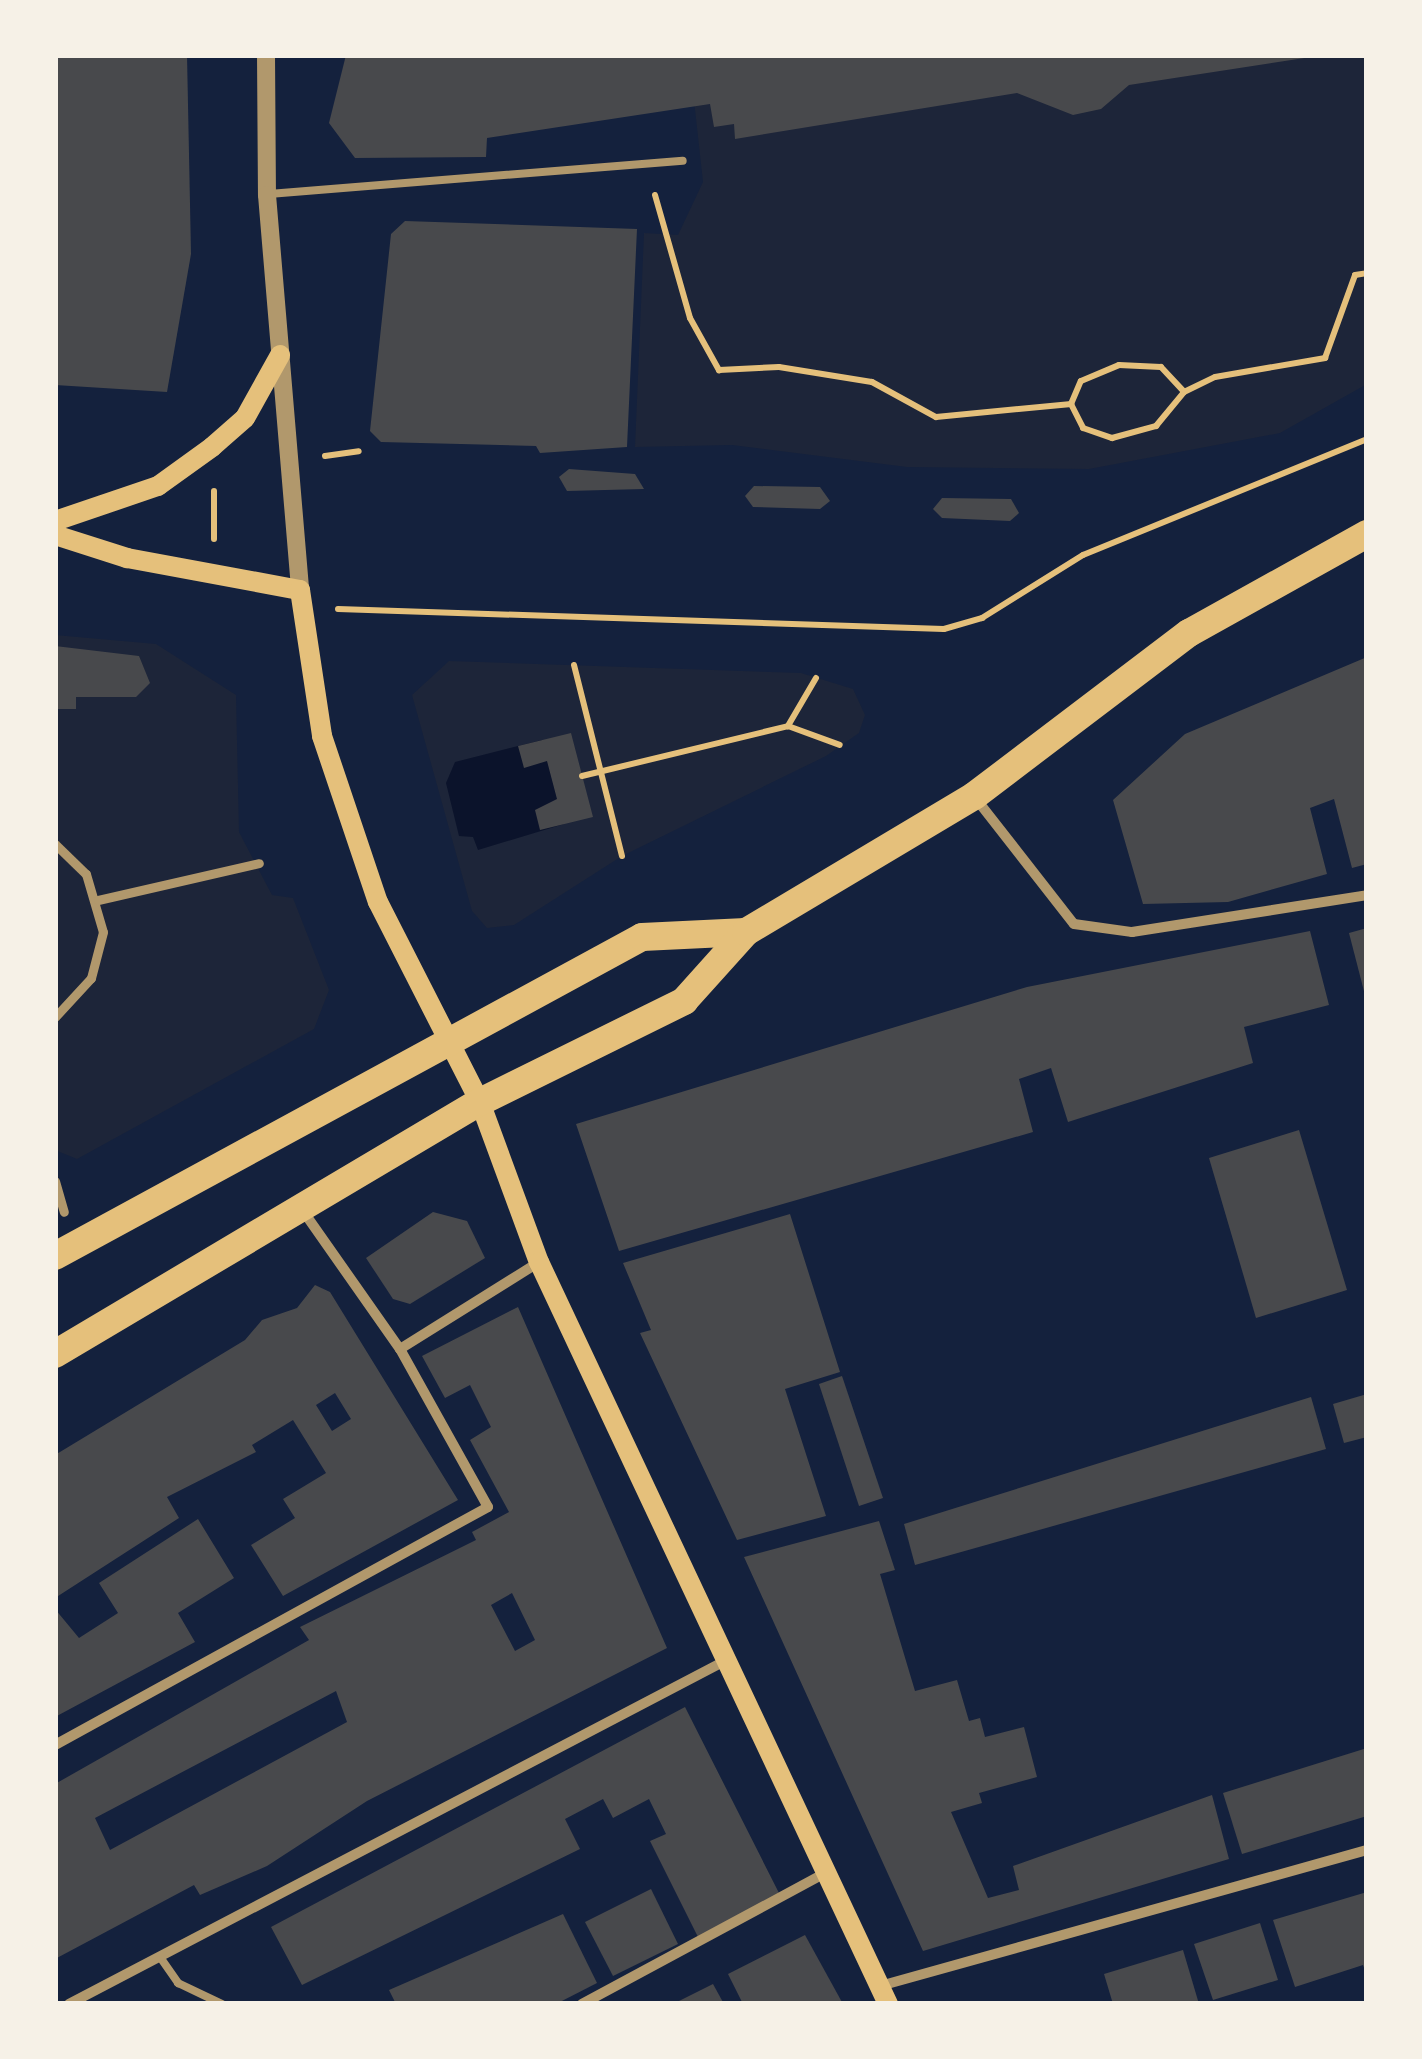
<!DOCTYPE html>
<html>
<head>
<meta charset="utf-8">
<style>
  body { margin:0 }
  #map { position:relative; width:1422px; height:2059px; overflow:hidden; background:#14213d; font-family:Merriweather,serif }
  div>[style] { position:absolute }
  .green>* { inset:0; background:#1d2539 }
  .water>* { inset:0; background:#0b132b }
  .building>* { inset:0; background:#48494c }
  .path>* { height:6px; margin:-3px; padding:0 3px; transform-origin:3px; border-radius:3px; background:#e5c07b }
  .service>* { height:8px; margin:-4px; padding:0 4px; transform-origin:4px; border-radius:4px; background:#b1986c }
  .pedestrian>* { height:9px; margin:-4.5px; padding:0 4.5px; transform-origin:4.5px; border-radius:4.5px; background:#b1986c }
  .minor>* { height:10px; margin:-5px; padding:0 5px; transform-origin:5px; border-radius:5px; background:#b1986c }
  .tertiary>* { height:18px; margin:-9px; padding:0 9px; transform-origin:9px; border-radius:9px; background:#b1986c }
  .secondary>* { height:20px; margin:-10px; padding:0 10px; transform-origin:10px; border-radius:10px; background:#e5c07b }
  .trunk>* { height:28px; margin:-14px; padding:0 14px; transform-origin:14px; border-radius:14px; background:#e5c07b }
  span { translate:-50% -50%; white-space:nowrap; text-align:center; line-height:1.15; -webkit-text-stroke:10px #f6f1e7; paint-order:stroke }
  .frame { position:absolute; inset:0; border:58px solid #f6f1e7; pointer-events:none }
</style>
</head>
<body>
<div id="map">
  <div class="green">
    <div style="clip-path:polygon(689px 55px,1367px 55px,1367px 384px,1280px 433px,1089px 469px,907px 467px,732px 445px,635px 447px,644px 233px,678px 235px,703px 182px)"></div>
    <div style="clip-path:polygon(55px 635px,156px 644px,236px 695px,239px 832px,272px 895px,293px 898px,329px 990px,314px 1029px,77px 1159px,55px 1150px)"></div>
    <div style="clip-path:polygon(449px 661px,801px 673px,853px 689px,865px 715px,859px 733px,826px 756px,622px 856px,514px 925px,487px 928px,472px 911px,412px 695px)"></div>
  </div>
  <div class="water">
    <div style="clip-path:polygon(542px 740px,564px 824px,478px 850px,473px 837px,459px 836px,446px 783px,455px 762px)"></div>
  </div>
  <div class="building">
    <div style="clip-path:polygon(55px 55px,187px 55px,191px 254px,167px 392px,55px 385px)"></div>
    <div style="clip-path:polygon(346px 55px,1311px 55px,1311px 57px,1129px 85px,1101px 109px,1073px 115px,1017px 93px,735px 139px,734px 124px,714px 127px,710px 104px,487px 138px,486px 157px,355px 158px,329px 123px)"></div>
    <div style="clip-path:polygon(405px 221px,637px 229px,627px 447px,540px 453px,536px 446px,381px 442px,370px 431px,391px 234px)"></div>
    <div style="clip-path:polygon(569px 469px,635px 474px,644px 489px,567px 491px,559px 477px)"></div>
    <div style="clip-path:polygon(754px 486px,820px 487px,830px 501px,820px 509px,753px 507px,745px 496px)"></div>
    <div style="clip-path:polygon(942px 498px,1011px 499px,1019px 513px,1010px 521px,942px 518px,933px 509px)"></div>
    <div style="clip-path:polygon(55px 646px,139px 656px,150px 683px,136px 697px,76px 697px,76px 709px,55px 709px)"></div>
    <div style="clip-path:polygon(1367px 657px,1367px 864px,1352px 868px,1334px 799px,1310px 808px,1327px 874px,1228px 902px,1143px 904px,1113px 800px,1185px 734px)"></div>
    <div style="clip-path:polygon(571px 733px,593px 817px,540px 830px,535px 810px,557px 799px,547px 761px,524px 768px,518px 746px)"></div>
    <div style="clip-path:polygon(1367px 928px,1367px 998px,1366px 999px,1349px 933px)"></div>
    <div style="clip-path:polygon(1310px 931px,1329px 1005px,1244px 1027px,1253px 1063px,1068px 1122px,1051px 1068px,1019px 1079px,1033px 1132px,619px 1251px,576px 1124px,1027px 987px)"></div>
    <div style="clip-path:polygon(1299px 1130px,1347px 1290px,1256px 1318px,1209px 1158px)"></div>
    <div style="clip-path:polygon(433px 1212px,467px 1221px,485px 1258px,410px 1304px,393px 1299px,366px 1258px)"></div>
    <div style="clip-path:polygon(790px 1214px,840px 1372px,785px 1389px,826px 1516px,737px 1540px,640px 1333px,651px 1330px,623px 1263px)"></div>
    <div style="clip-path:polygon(evenodd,315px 1285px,330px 1292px,458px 1500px,283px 1596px,251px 1545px,295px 1518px,283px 1499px,326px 1473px,293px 1420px,252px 1445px,256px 1452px,167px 1497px,179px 1518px,55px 1598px,55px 1455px,245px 1340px,262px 1320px,297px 1308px,315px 1285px,335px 1393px,351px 1419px,332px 1431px,316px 1405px,335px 1393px)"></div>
    <div style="clip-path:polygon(evenodd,518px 1307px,667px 1648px,367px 1801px,267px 1866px,200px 1895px,194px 1885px,55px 1959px,55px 1784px,309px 1640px,300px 1627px,476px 1540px,472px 1532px,509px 1512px,470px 1440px,491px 1427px,470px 1385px,445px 1398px,422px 1356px,518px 1307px,512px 1593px,535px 1640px,515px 1651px,491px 1605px,512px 1593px,518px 1307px,336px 1691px,347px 1722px,110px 1850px,95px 1818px,336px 1691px)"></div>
    <div style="clip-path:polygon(842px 1376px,883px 1498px,859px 1506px,819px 1384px)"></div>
    <div style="clip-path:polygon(1367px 1394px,1367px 1437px,1344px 1443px,1333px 1404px)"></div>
    <div style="clip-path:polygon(1311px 1397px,1326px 1449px,915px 1565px,904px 1524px)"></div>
    <div style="clip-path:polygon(198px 1519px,234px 1578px,178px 1613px,195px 1642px,55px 1717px,55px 1609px,79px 1638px,118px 1613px,99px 1583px)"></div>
    <div style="clip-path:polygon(879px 1521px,895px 1570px,880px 1574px,915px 1691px,957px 1680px,969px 1721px,980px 1718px,985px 1737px,1024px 1727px,1037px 1777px,979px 1793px,982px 1803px,951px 1812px,988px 1898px,1019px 1890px,1013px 1866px,1212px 1795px,1229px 1859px,923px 1951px,744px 1557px)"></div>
    <div style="clip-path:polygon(685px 1707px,780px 1895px,698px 1937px,650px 1841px,666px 1834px,649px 1799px,613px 1818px,603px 1799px,565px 1819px,580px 1849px,302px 1985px,271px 1927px)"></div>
    <div style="clip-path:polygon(1367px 1748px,1367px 1816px,1242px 1854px,1223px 1793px)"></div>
    <div style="clip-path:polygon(651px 1889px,678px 1944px,613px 1976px,585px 1922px)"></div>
    <div style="clip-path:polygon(1367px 1892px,1367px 1976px,1363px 1965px,1295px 1987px,1273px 1920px)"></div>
    <div style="clip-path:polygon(563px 1914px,597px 1983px,556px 2004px,396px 2004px,389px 1990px)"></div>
    <div style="clip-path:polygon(1260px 1923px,1278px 1980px,1213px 2000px,1194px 1944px)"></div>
    <div style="clip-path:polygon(805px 1935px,843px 2004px,743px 2004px,728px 1974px)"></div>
    <div style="clip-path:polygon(1183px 1950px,1199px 2004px,1113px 2004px,1104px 1974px)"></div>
    <div style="clip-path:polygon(713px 1984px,724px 2004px,673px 2004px)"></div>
  </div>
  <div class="path">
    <div style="left:655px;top:195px;width:128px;rotate:74.1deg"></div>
    <div style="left:690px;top:318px;width:60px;rotate:60.9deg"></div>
    <div style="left:719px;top:370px;width:60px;rotate:-2.9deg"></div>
    <div style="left:779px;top:367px;width:94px;rotate:9.2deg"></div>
    <div style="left:872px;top:382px;width:73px;rotate:28.7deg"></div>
    <div style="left:936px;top:417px;width:136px;rotate:-5.5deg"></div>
    <div style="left:1071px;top:404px;width:25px;rotate:-67deg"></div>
    <div style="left:1081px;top:381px;width:41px;rotate:-22.8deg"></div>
    <div style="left:1119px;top:365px;width:42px;rotate:2.7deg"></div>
    <div style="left:1161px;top:367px;width:34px;rotate:47deg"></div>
    <div style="left:1184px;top:392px;width:34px;rotate:-26deg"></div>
    <div style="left:1215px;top:377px;width:112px;rotate:-9.8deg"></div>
    <div style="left:1325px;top:358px;width:88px;rotate:-70.1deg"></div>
    <div style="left:1355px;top:275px;width:12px;rotate:-9deg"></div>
    <div style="left:1071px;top:404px;width:27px;rotate:63deg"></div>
    <div style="left:1083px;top:428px;width:31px;rotate:19deg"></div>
    <div style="left:1112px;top:438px;width:46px;rotate:-15.3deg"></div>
    <div style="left:1156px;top:426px;width:44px;rotate:-50.5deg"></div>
    <div style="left:325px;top:456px;width:34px;rotate:-8deg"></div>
    <div style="left:214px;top:539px;width:48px;rotate:-90deg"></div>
    <div style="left:338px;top:609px;width:606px;rotate:1.89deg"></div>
    <div style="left:944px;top:629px;width:40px;rotate:-16deg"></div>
    <div style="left:982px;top:618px;width:119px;rotate:-32deg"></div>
    <div style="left:1083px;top:555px;width:307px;rotate:-22.2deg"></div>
    <div style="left:574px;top:665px;width:197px;rotate:75.9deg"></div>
    <div style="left:816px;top:678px;width:56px;rotate:120.3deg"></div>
    <div style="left:788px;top:726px;width:55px;rotate:20.1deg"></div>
    <div style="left:582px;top:776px;width:212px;rotate:-13.6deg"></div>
  </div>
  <div class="service">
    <div style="left:269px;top:194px;width:415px;rotate:-4.6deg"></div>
    <div style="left:160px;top:1957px;width:32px;rotate:55deg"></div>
    <div style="left:178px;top:1983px;width:49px;rotate:25.5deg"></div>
  </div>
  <div class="pedestrian">
    <div style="left:55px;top:844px;width:43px;rotate:44.1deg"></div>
    <div style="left:86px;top:874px;width:60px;rotate:73.7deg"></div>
    <div style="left:103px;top:932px;width:48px;rotate:104.6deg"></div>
    <div style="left:91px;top:978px;width:53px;rotate:132.7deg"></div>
    <div style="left:98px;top:900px;width:165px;rotate:-12.9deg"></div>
    <div style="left:55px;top:1181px;width:32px;rotate:74deg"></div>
  </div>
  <div class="minor">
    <div style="left:977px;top:800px;width:157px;rotate:52deg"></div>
    <div style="left:1074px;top:924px;width:59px;rotate:7.9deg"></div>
    <div style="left:1132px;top:932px;width:238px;rotate:-8.9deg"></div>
    <div style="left:400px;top:1349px;width:164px;rotate:-32deg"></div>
    <div style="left:55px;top:1745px;width:494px;rotate:-28.8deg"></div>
    <div style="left:488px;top:1507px;width:181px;rotate:-119.1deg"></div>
    <div style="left:400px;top:1349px;width:169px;rotate:-125.1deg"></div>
    <div style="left:880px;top:1986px;width:506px;rotate:-15.6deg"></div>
    <div style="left:69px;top:2004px;width:736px;rotate:-27.61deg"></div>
    <div style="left:582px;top:2004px;width:278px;rotate:-28.3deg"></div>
  </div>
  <div class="tertiary">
    <div style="left:266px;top:55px;width:140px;rotate:89.6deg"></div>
    <div style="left:267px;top:195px;width:396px;rotate:85.2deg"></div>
  </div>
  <div class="secondary">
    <div style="left:55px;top:521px;width:109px;rotate:-18.8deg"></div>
    <div style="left:158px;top:486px;width:67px;rotate:-35.8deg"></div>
    <div style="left:212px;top:447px;width:44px;rotate:-41.3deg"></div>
    <div style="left:245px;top:418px;width:72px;rotate:-60.9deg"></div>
    <div style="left:55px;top:535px;width:76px;rotate:17.7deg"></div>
    <div style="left:127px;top:558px;width:176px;rotate:10.5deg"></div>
    <div style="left:300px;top:590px;width:148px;rotate:81.4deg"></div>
    <div style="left:322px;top:736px;width:175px;rotate:71.4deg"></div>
    <div style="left:378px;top:902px;width:225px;rotate:63deg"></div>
    <div style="left:480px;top:1102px;width:171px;rotate:69.8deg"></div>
    <div style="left:539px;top:1262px;width:820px;rotate:64.81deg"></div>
  </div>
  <div class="trunk">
    <div style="left:55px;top:1256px;width:668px;rotate:-28.52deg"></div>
    <div style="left:642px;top:937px;width:104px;rotate:-2.8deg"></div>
    <div style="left:55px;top:1354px;width:494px;rotate:-30.7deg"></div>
    <div style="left:480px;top:1102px;width:228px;rotate:-26.3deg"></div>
    <div style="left:684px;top:1001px;width:93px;rotate:-48.1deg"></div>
    <div style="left:746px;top:932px;width:265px;rotate:-30.8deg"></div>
    <div style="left:974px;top:796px;width:270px;rotate:-37.2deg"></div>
    <div style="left:1189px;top:633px;width:204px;rotate:-29.1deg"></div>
  </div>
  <div class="frame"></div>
</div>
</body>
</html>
